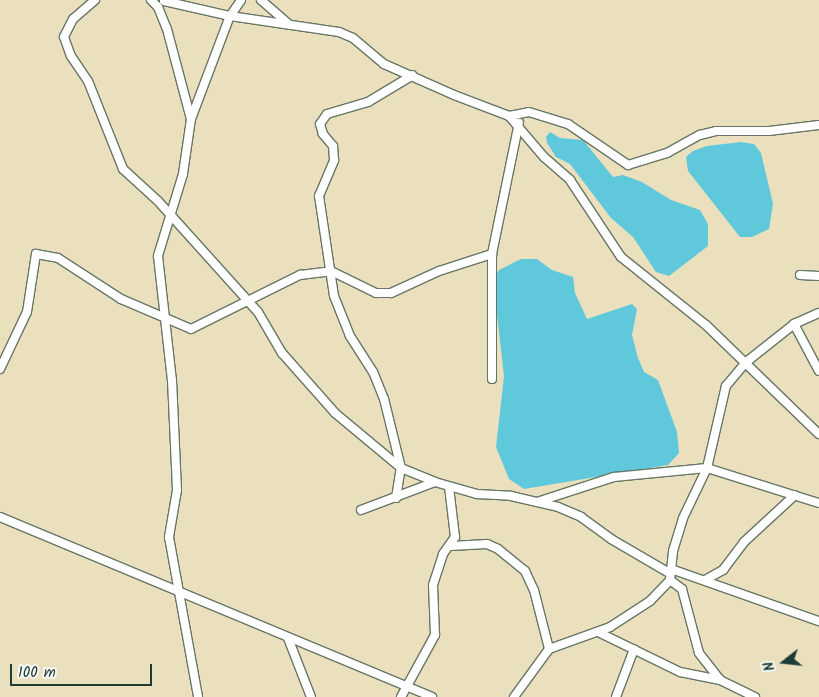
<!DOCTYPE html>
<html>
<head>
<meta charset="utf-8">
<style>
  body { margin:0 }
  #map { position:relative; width:819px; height:697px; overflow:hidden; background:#ebe0be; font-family:Kalam,sans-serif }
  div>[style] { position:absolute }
  .water>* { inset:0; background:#5fc8db }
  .roads { filter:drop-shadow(1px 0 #667664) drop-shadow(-1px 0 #667664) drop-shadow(0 1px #667664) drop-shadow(0 -1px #667664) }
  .minor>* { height:8px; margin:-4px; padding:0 4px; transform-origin:4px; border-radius:4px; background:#fff }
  span { translate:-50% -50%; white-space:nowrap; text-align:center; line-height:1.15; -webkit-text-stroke:5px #f6f6f2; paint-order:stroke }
  .north { position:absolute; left:759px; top:637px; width:50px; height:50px; -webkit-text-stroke:4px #f6f6f2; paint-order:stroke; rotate:254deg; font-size:14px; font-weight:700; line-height:20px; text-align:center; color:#1f3d34 }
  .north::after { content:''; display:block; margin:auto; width:18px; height:22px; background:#1f3d34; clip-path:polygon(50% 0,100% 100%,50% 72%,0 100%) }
  .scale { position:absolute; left:10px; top:664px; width:142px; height:22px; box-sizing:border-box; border:2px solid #1f3d34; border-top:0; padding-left:6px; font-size:15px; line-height:18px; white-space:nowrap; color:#1f3d34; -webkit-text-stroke:4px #f6f6f2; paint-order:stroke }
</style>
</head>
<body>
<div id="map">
  <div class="water">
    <div style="clip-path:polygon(550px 132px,560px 138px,583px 140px,613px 177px,623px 175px,642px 182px,671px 200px,700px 210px,708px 224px,708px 246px,669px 276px,656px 272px,633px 237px,611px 218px,570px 164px,556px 157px,547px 143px,546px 137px)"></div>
    <div style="clip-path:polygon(741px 142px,754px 144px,761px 153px,773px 204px,769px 229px,752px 237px,740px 237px,688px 171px,686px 157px,693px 151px,707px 146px)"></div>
    <div style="clip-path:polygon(521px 259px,537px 259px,552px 270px,573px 277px,575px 293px,587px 319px,632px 304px,637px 309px,632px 335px,638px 358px,644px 372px,658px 380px,677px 432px,679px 453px,668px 465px,524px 489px,509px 479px,496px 447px,504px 376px,493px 279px,499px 270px)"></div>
  </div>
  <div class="roads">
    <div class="minor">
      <div style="left:95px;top:0;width:29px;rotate:139deg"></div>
      <div style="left:73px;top:19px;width:20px;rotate:117deg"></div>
      <div style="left:64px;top:37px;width:20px;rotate:70deg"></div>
      <div style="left:71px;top:56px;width:30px;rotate:56deg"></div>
      <div style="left:88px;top:81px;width:95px;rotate:68.3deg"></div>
      <div style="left:123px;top:169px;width:47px;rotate:42.4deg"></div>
      <div style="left:158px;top:201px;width:149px;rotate:48deg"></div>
      <div style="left:258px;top:312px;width:48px;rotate:59.7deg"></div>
      <div style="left:282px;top:353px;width:80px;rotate:48.5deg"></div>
      <div style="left:335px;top:413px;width:86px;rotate:39.8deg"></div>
      <div style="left:401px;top:468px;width:37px;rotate:22deg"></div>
      <div style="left:435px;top:482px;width:44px;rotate:15.9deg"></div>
      <div style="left:477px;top:494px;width:34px;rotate:3deg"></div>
      <div style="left:511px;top:496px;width:48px;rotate:13.2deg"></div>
      <div style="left:558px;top:507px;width:25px;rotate:23deg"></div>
      <div style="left:581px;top:517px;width:37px;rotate:36deg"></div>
      <div style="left:611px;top:539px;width:69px;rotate:30.3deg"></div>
      <div style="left:151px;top:0;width:10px;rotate:45deg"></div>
      <div style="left:158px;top:7px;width:24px;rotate:68deg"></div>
      <div style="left:167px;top:29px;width:93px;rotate:75.1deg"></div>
      <div style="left:191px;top:119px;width:56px;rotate:98.3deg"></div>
      <div style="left:183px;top:174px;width:86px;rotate:107deg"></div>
      <div style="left:158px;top:256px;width:125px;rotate:83.6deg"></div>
      <div style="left:172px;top:380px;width:110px;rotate:87.4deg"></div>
      <div style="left:177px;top:490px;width:48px;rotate:99.7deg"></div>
      <div style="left:169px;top:537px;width:163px;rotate:79.7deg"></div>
      <div style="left:261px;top:0;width:37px;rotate:41deg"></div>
      <div style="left:164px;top:1px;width:68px;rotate:12.8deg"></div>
      <div style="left:230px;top:16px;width:110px;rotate:8.4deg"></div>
      <div style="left:339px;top:32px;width:15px;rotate:23deg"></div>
      <div style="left:353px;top:38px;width:40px;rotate:40deg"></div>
      <div style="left:384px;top:64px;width:77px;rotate:23.9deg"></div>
      <div style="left:454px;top:95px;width:59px;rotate:20.9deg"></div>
      <div style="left:509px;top:116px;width:20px;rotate:-11deg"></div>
      <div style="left:529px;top:112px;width:41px;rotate:17.1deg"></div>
      <div style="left:568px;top:124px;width:73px;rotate:34.3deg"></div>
      <div style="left:628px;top:165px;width:41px;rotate:-17.1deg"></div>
      <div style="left:667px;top:153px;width:38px;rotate:-29deg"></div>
      <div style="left:700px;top:135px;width:16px;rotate:-14deg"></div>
      <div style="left:716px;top:131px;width:53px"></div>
      <div style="left:769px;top:131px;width:50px;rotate:-6.8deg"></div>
      <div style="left:509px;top:116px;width:54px;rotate:49.5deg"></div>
      <div style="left:544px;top:157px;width:35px;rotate:41deg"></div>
      <div style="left:570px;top:180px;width:92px;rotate:56.5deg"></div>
      <div style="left:621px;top:257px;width:109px;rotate:38.7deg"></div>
      <div style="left:706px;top:325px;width:157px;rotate:44deg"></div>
      <div style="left:191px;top:119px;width:110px;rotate:-69.3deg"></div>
      <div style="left:230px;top:16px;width:19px;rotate:-55deg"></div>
      <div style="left:800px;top:275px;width:19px;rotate:3deg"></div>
      <div style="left:794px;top:324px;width:53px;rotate:62deg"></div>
      <div style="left:0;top:369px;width:63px;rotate:-64.7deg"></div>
      <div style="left:27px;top:312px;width:59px;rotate:-81.2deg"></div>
      <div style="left:36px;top:254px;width:22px;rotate:10deg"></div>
      <div style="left:58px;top:258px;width:75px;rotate:33.1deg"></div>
      <div style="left:121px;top:299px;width:76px;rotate:23.2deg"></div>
      <div style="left:191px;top:329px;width:122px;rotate:-26.4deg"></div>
      <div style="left:300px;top:275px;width:31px;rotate:-7deg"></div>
      <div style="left:331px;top:271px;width:50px;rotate:26.1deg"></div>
      <div style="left:376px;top:293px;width:15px"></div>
      <div style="left:391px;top:293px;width:53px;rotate:-24.6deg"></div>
      <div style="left:439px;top:271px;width:56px;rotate:-17.8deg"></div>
      <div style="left:492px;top:379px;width:125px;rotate:-90deg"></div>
      <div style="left:492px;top:254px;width:134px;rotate:-78.4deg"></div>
      <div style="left:396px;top:498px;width:30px;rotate:-81deg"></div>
      <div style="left:401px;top:468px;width:71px;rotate:-103.8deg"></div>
      <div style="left:384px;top:399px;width:29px;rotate:-112deg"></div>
      <div style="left:373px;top:372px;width:43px;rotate:-122.6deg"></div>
      <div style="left:350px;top:336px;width:43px;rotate:-111.8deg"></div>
      <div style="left:334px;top:296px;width:101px;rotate:-98.5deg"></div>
      <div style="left:319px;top:196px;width:39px;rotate:-67deg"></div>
      <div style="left:334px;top:160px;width:14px;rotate:-94deg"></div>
      <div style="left:333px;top:146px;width:16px;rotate:-130deg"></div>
      <div style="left:323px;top:134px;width:10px;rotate:-107deg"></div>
      <div style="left:320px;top:124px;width:12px;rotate:-55deg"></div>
      <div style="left:327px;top:114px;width:43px;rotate:-16.3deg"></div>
      <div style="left:368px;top:102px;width:52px;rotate:-31deg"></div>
      <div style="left:540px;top:501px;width:78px;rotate:-18deg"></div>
      <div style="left:614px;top:477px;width:93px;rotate:-5.5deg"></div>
      <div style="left:707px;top:468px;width:117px;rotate:17.4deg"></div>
      <div style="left:361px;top:510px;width:79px;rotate:-20.7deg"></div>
      <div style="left:0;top:517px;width:468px;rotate:22.6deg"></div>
      <div style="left:451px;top:546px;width:36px;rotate:-3deg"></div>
      <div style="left:487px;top:544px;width:12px;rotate:24deg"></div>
      <div style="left:498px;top:549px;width:35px;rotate:39deg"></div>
      <div style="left:525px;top:571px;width:21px;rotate:65deg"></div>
      <div style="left:534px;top:590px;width:61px;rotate:75.7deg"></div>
      <div style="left:671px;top:569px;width:157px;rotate:19.4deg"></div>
      <div style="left:670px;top:580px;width:15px;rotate:37deg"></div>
      <div style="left:682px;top:589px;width:66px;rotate:75.1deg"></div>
      <div style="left:699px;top:653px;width:34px;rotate:52deg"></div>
      <div style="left:705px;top:580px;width:21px;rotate:-29deg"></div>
      <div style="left:723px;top:570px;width:35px;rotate:-53deg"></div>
      <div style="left:744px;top:542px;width:69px;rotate:-42.7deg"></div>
      <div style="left:600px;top:633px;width:89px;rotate:26deg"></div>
      <div style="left:680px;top:672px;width:41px;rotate:11.3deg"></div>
      <div style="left:720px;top:680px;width:39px;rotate:26deg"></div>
      <div style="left:288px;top:638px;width:63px;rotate:68.7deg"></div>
      <div style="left:401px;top:697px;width:71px;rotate:-61.3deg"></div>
      <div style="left:435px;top:635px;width:50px;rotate:-92.3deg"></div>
      <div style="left:433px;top:585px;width:33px;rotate:-72deg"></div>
      <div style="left:443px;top:554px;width:21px;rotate:-55deg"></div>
      <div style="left:455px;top:537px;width:50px;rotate:-96.8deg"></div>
      <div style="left:514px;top:697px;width:59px;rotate:-53.9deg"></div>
      <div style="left:549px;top:649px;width:65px;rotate:-19.8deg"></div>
      <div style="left:610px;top:627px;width:48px;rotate:-33deg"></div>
      <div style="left:650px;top:601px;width:29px;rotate:-46deg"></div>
      <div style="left:670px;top:580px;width:29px;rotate:-84deg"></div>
      <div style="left:673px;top:551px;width:34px;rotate:-73deg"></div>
      <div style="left:683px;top:518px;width:55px;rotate:-64.4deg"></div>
      <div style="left:707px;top:468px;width:84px;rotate:-77deg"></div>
      <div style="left:726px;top:386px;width:30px;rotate:-50deg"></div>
      <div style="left:745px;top:363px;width:63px;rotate:-38.5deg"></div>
      <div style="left:794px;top:324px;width:27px;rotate:-24deg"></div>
      <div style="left:616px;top:697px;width:51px;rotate:-69.4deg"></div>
    </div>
  </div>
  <div class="north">N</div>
  <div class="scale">100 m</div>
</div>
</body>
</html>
